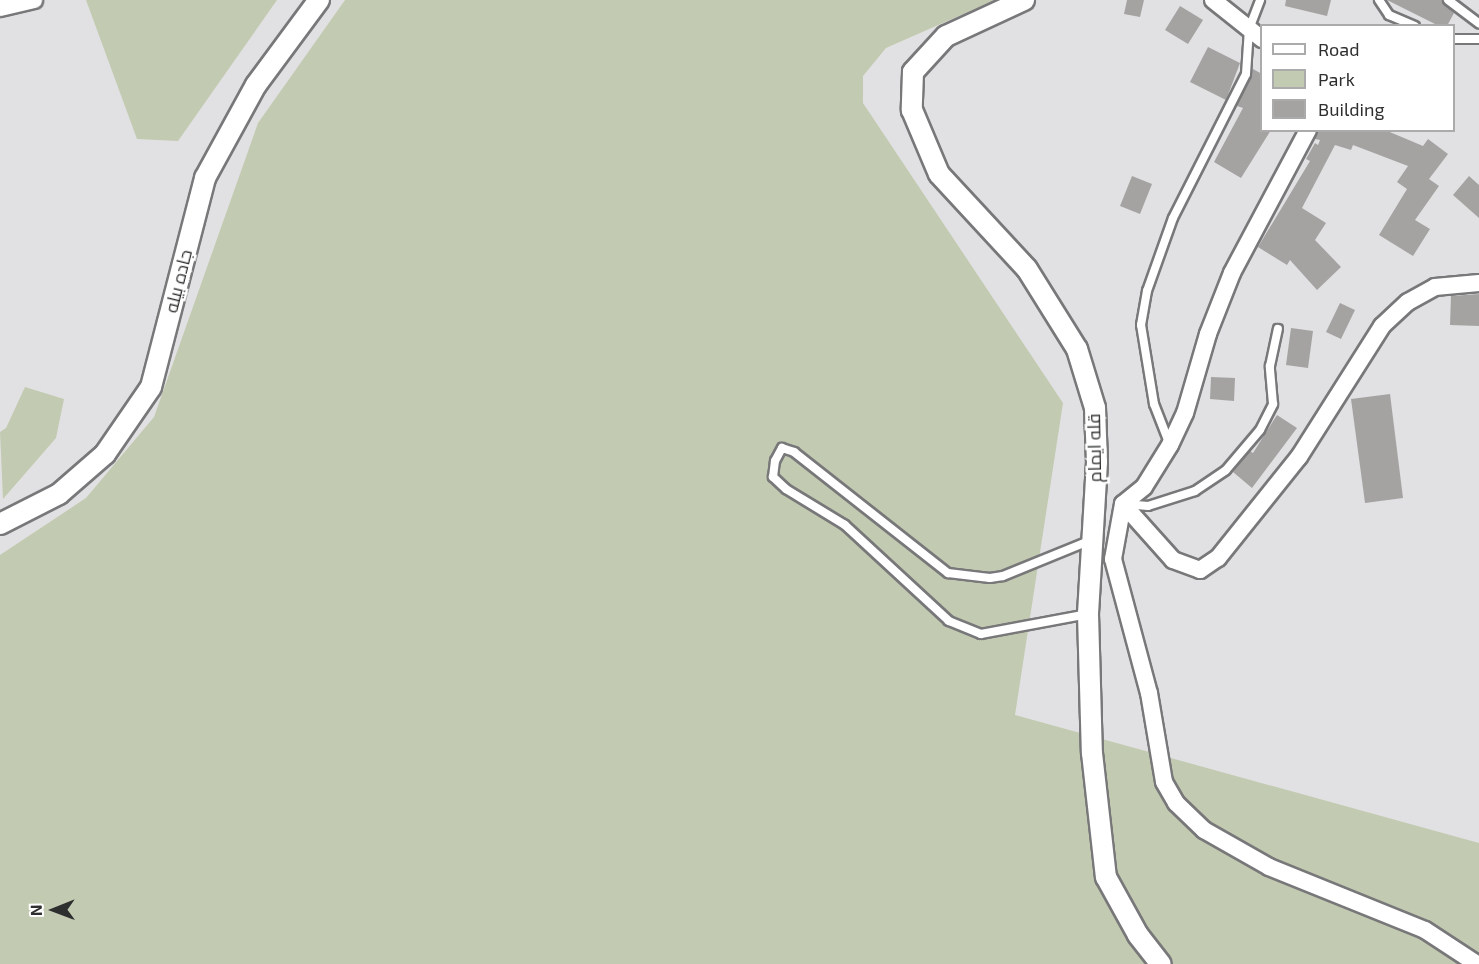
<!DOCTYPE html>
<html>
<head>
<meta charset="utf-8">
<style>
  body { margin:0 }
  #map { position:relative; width:1479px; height:964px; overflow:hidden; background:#e1e1e3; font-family:"Exo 2",Cairo,sans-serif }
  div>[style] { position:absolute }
  .green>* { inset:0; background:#c2cbb1 }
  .building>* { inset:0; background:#a5a3a2 }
  .roads { filter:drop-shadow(2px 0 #78787a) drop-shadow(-2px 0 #78787a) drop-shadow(0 2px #78787a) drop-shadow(0 -2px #78787a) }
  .service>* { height:8px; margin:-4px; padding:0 4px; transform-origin:4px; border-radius:4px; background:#fff }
  .minor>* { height:16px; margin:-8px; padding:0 8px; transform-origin:8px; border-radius:8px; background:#fff }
  .tertiary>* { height:20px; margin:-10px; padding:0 10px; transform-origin:10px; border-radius:10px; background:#fff }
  span { translate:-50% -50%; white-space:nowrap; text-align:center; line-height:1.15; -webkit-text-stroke:5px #fff; paint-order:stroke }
  .street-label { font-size:18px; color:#2d2e2e }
  .legend { position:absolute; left:1260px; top:24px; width:195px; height:108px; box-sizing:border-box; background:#fff; border:2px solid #ababab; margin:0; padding:8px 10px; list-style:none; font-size:18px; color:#2d2e2e }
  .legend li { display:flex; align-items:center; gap:12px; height:30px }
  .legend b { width:30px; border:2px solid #ababab }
  .north { position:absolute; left:24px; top:880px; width:60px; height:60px; -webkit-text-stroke:4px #fff; paint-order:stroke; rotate:269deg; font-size:16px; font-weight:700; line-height:24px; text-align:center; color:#2d2e2e }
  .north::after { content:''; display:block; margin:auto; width:21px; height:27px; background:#2d2e2e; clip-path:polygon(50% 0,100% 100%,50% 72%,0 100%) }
</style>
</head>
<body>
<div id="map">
  <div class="green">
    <div style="clip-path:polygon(86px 0,277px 0,178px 141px,137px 139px)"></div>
    <div style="clip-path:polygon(345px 0,995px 0,886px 48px,863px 76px,863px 103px,1063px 403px,1015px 715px,1479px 843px,1479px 964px,0 964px,0 555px,86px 498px,154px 417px,258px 123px)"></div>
    <div style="clip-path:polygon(25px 387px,64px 399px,56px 438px,3px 499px,0 432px,6px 428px)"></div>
  </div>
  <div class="building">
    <div style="clip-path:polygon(1127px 0,1144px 0,1140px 17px,1124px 14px)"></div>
    <div style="clip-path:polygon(1286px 0,1331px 0,1327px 16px,1285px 6px)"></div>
    <div style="clip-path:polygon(1387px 0,1442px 0,1454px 13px,1447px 26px,1439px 26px)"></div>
    <div style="clip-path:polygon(1180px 6px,1203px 20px,1188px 44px,1165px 30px)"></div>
    <div style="clip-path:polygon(1208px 47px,1240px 63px,1226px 100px,1190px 82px)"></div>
    <div style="clip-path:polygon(1253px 69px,1262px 74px,1262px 130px,1271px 130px,1241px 178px,1214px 162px,1243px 108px,1237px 106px)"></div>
    <div style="clip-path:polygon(1318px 130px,1385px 130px,1423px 146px,1428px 139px,1448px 154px,1429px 179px,1439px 186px,1415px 220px,1430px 229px,1413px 256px,1379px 235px,1407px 189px,1397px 182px,1408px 166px,1353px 145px,1351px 150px,1335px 145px,1302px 208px,1326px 223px,1315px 240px,1341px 267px,1317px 290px,1290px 260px,1287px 265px,1258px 247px,1310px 161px,1306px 159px,1315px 143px,1318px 145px,1320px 140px,1315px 139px)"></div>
    <div style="clip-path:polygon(1132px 176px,1152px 184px,1140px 214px,1120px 206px)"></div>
    <div style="clip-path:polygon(1469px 176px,1479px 185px,1479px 218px,1453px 195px)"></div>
    <div style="clip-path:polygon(1479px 294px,1479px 326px,1450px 325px,1451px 296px)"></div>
    <div style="clip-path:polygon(1340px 303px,1355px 310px,1341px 339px,1326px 332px)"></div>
    <div style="clip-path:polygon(1291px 328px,1313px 331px,1308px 368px,1286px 365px)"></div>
    <div style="clip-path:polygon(1211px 377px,1235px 378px,1234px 401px,1210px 399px)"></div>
    <div style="clip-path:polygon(1390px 394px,1403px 498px,1365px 503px,1351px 399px)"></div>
    <div style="clip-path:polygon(1277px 415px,1297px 428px,1252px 488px,1233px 472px,1250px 451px,1253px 453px)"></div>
  </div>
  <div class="roads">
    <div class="service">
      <div style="left:1379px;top:0;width:18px;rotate:56deg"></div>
      <div style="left:1389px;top:15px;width:28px;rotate:23deg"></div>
      <div style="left:1448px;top:0;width:39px;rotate:37deg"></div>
      <div style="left:1454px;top:39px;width:25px"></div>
      <div style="left:1170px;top:445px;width:44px;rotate:-111.3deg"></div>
      <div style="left:1154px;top:404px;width:80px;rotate:-99.3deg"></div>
      <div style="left:1141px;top:325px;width:35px;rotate:-80deg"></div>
      <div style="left:1147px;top:291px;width:77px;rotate:-70.4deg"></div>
      <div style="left:1173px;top:218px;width:161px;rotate:-63.1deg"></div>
      <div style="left:1246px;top:74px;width:45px;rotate:-86.2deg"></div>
      <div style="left:1249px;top:29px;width:31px;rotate:-69deg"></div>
      <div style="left:1125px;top:504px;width:23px;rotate:5deg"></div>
      <div style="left:1148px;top:506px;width:49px;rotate:-17.7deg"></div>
      <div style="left:1195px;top:491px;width:37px;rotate:-34deg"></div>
      <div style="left:1226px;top:470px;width:52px;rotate:-49.6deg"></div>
      <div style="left:1260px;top:430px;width:29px;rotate:-63deg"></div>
      <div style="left:1273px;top:404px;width:38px;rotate:-95deg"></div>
      <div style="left:1270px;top:366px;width:38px;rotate:-78deg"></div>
      <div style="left:1088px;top:614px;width:109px;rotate:169.4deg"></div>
      <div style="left:981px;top:634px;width:35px;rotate:-158deg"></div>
      <div style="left:949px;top:621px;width:142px;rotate:-137.3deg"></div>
      <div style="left:845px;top:525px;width:69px;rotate:-148.6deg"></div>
      <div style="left:786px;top:489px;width:18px;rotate:-137deg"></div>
      <div style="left:773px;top:477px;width:16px;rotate:-83deg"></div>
      <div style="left:775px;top:461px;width:15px;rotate:-62deg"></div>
      <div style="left:782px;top:448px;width:13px;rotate:18deg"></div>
      <div style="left:794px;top:452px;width:196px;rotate:38.2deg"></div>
      <div style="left:948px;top:573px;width:42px;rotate:6.8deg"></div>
      <div style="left:990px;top:578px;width:13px;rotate:-9deg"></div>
      <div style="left:1003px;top:576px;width:95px;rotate:-22.2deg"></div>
    </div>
    <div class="minor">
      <div style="left:1213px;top:0;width:63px;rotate:38.5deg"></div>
      <div style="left:0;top:8px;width:35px;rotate:-13deg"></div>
      <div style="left:1308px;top:130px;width:162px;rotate:118deg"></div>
      <div style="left:1232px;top:273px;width:66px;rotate:111.5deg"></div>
      <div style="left:1208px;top:334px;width:82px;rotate:106.2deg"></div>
      <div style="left:1185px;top:413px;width:35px;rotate:115deg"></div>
      <div style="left:1170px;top:445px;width:49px;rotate:121.8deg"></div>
      <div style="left:1144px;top:487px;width:27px;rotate:141deg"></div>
      <div style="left:1123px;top:504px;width:56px;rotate:100.3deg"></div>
      <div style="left:1113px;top:559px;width:139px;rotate:75deg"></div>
      <div style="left:1149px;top:693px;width:90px;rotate:80.4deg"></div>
      <div style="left:1164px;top:782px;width:24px;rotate:60deg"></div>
      <div style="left:1176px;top:803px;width:39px;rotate:44deg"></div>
      <div style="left:1204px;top:830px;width:75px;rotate:29.6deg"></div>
      <div style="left:1269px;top:867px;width:168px;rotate:22deg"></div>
      <div style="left:1425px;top:930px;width:62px;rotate:33.2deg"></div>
      <div style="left:1123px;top:504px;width:75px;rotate:48.2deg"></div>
      <div style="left:1173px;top:560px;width:29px;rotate:20deg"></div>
      <div style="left:1200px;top:570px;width:22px;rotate:-34deg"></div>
      <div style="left:1218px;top:558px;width:129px;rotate:-51.3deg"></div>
      <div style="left:1299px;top:457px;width:155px;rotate:-57.6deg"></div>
      <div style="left:1382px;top:326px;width:35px;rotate:-43deg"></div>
      <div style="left:1408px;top:302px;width:31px;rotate:-29deg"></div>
      <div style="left:1435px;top:287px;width:44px;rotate:-5.2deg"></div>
    </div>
    <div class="tertiary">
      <div style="left:1024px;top:0;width:86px;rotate:155.2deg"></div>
      <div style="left:946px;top:36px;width:49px;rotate:132.5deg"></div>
      <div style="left:913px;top:72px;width:38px;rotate:92deg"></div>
      <div style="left:912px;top:110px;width:69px;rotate:67.1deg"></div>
      <div style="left:939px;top:174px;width:129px;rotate:47.2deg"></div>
      <div style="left:1027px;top:269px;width:94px;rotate:58deg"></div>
      <div style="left:1077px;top:349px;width:62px;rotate:73deg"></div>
      <div style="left:1095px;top:408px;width:54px;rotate:87.9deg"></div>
      <div style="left:1097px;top:462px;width:152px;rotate:93.4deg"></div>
      <div style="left:1088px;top:614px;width:139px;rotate:88.4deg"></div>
      <div style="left:1092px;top:753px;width:125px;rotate:83.6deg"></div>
      <div style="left:1106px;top:877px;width:66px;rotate:61.1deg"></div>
      <div style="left:1138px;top:935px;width:37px;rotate:52deg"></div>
      <div style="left:0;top:524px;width:66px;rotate:-27deg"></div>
      <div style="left:59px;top:494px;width:61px;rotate:-41deg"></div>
      <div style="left:105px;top:454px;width:81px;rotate:-55.5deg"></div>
      <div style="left:151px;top:387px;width:216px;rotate:-75.5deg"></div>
      <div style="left:205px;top:178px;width:106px;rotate:-61.3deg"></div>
      <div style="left:256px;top:85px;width:106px;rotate:-53.5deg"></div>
    </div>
  </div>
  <div class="street-label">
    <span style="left:178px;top:281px;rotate:-76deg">جاده بیله</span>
    <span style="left:1094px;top:448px;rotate:-91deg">قله ایمام</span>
  </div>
  <ul class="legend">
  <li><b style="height:8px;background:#fff"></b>Road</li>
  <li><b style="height:16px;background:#c2cbb1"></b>Park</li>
  <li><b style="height:16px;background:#a5a3a2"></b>Building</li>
  </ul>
  <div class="north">N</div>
</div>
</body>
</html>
